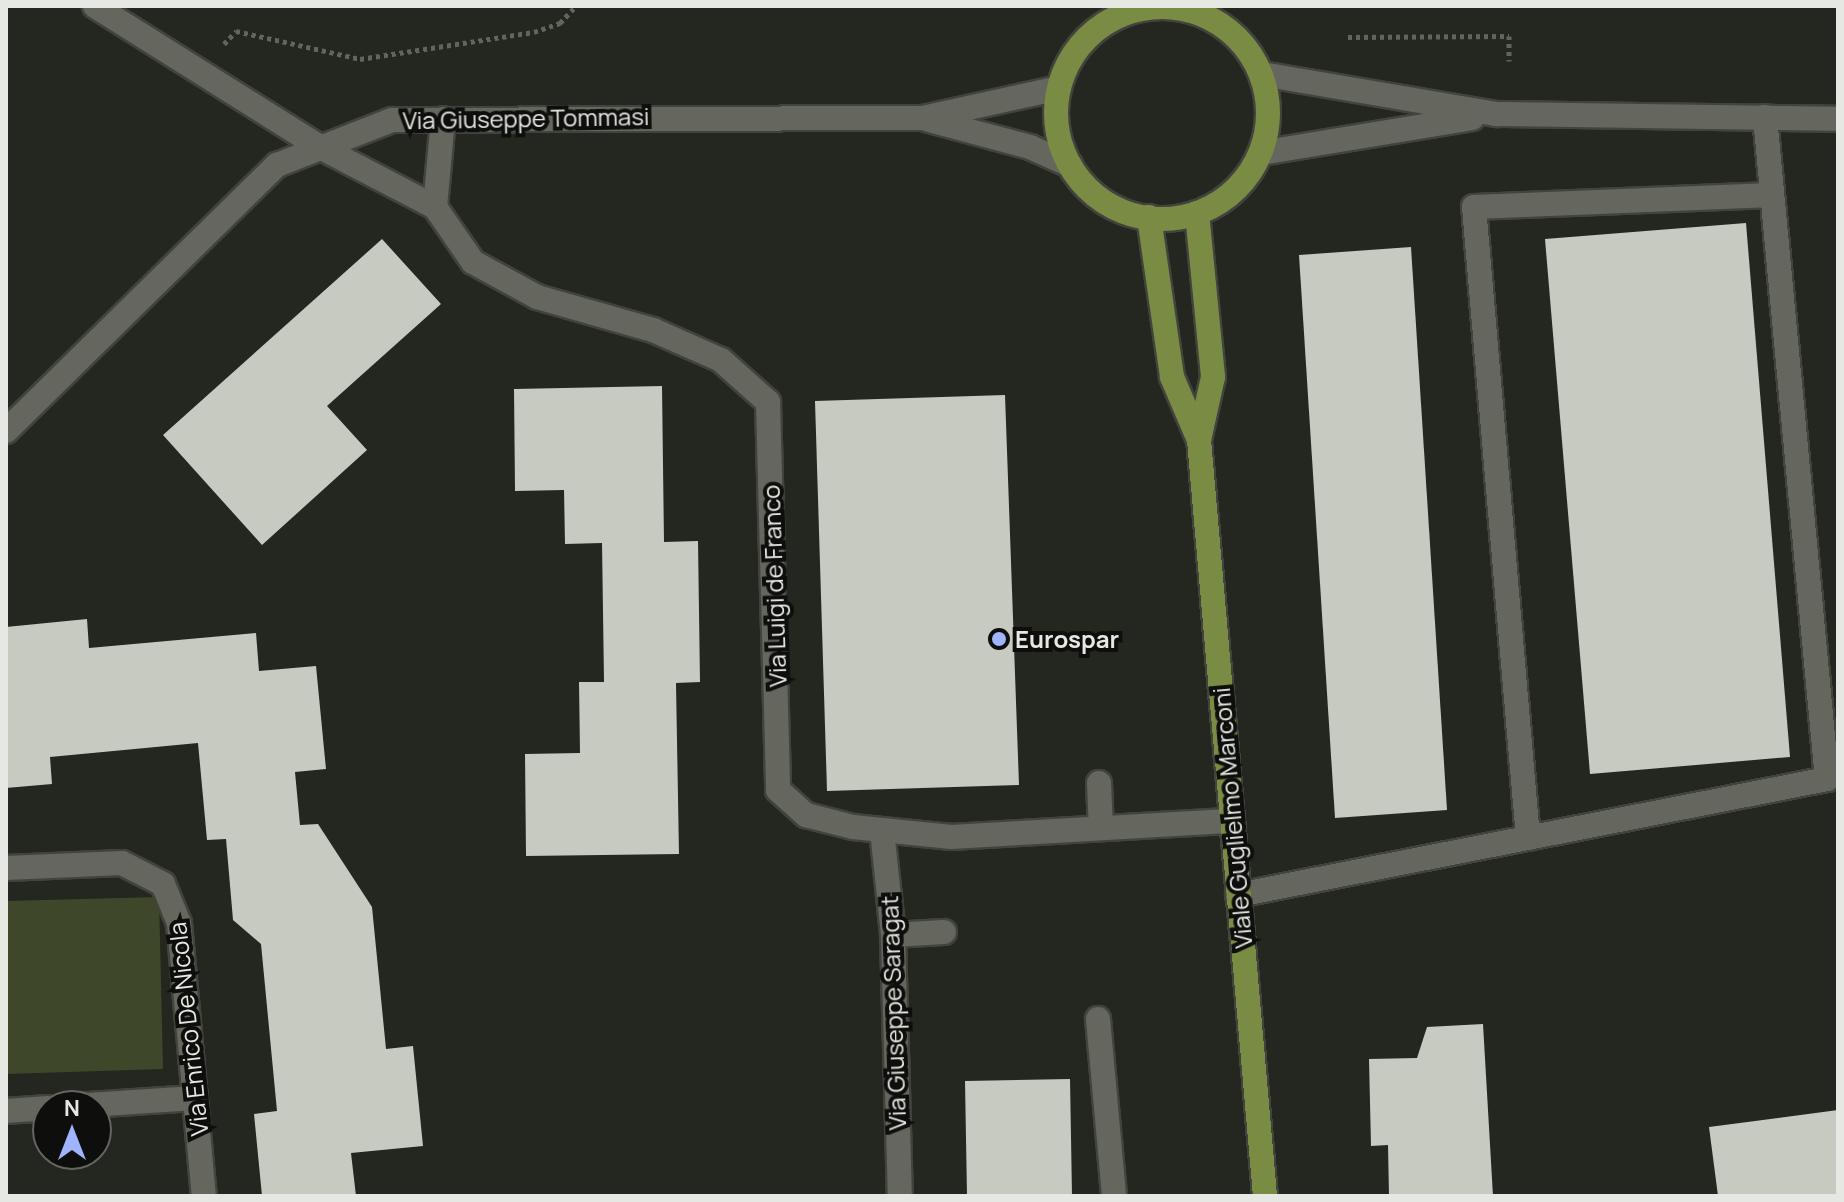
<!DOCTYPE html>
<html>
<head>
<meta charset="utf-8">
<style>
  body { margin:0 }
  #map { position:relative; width:1844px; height:1202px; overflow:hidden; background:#242620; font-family:Manrope,sans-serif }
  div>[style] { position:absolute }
  .green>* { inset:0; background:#3e472a }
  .building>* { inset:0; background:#c7cac1 }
  .path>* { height:5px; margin-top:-2.5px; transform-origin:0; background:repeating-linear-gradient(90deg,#62645e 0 4px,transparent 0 8px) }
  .roads { filter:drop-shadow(2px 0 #41433d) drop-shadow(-2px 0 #41433d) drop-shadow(0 2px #41433d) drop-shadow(0 -2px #41433d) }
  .minor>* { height:24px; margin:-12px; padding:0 12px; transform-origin:12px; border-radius:12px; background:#65675f }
  .major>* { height:24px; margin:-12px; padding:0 12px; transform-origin:12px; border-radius:12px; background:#7a8c43 }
  .major>.ring { margin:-12px; padding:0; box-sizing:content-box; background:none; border:24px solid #7a8c43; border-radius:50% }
  .dots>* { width:22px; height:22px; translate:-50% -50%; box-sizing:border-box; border:4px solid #0e0f0c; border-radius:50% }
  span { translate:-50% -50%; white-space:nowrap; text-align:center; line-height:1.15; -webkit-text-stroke:8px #0e0f0c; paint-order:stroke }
  .street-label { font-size:24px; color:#e6e8e3 }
  .poi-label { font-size:24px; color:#e6e8e3; font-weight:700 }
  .left { translate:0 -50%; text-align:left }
  .frame { position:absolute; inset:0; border:8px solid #e6e8e3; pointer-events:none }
  .north { position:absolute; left:32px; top:1090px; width:80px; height:80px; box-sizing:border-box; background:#0e0f0c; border:2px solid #646662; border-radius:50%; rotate:0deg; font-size:22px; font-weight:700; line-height:32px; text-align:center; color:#e6e8e3 }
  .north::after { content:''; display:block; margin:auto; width:28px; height:36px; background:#a0b3fd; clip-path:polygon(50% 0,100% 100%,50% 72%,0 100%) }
</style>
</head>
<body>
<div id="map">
  <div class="green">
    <div style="clip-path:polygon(159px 897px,163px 1069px,6px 1074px,6px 901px)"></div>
  </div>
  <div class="building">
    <div style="clip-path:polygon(1746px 223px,1790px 757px,1590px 774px,1545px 239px)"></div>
    <div style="clip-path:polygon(382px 239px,441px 304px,327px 406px,367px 450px,262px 545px,163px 435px)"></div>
    <div style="clip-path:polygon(1411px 247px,1447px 810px,1335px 818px,1299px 255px)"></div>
    <div style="clip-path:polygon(662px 386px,664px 542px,698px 541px,700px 682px,676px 683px,679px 854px,526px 856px,525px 754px,580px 753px,579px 682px,604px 682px,602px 543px,565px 544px,564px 490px,515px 491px,514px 389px)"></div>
    <div style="clip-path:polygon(1005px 395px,1019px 785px,827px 791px,815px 401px)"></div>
    <div style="clip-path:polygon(87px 619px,89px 648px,256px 633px,259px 671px,316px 666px,326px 769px,295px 772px,300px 825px,318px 824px,372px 907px,386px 1049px,413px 1046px,423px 1146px,351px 1153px,356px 1196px,262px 1196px,254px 1114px,277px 1111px,261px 944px,233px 920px,226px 839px,207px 840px,198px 743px,50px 757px,52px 784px,6px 788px,6px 627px)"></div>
    <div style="clip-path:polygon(1483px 1024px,1493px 1196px,1389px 1196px,1388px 1145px,1371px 1146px,1369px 1059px,1417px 1058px,1427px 1027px)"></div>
    <div style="clip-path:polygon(1070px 1079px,1072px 1196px,967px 1196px,965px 1081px)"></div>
    <div style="clip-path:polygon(1838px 1110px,1838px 1196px,1718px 1196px,1709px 1127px)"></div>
  </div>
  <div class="path">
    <div style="left:1348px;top:37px;width:161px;rotate:-0.4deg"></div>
    <div style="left:1509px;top:36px;width:25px;rotate:90deg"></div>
    <div style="left:224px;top:44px;width:18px;rotate:-47deg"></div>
    <div style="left:236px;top:31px;width:127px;rotate:12.7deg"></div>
    <div style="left:360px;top:59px;width:176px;rotate:-8.8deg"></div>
    <div style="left:534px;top:32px;width:28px;rotate:-19deg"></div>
    <div style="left:560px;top:23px;width:23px;rotate:-47deg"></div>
  </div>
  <div class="roads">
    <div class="minor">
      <div style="left:95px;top:6px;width:266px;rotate:32.1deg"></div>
      <div style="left:320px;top:147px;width:130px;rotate:27.6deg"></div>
      <div style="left:1262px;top:74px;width:238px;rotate:9.7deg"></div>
      <div style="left:1497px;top:114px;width:341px;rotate:0.8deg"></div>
      <div style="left:443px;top:119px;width:88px;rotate:95.2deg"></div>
      <div style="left:435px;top:207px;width:67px;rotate:55.4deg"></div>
      <div style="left:473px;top:262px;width:73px;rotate:28.7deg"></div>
      <div style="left:537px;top:297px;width:121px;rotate:15.9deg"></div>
      <div style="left:653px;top:330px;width:74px;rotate:23.8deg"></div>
      <div style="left:721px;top:360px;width:63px;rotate:41.8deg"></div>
      <div style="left:768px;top:402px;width:388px;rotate:88.5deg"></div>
      <div style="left:778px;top:790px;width:38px;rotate:42deg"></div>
      <div style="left:806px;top:815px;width:49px;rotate:14.3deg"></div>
      <div style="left:853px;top:827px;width:99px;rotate:5.8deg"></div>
      <div style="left:951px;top:837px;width:281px;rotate:-3.3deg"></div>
      <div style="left:929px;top:120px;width:105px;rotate:15deg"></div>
      <div style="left:1030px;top:147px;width:44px;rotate:24.2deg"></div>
      <div style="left:1261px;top:153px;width:214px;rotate:-9.4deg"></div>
      <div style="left:6px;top:431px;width:380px;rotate:-44.5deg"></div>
      <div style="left:277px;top:165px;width:123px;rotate:-21.4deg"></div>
      <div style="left:392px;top:120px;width:531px;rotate:-0.22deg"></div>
      <div style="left:923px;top:118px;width:139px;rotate:-12.4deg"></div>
      <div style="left:1099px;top:783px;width:45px;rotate:87.5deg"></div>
      <div style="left:882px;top:830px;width:106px;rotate:84deg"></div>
      <div style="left:893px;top:935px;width:261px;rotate:88.5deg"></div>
      <div style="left:1528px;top:838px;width:633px;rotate:-94.89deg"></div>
      <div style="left:1474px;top:207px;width:298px;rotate:-2.3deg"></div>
      <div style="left:6px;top:868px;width:116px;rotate:-2.5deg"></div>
      <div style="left:122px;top:863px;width:46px;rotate:27.1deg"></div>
      <div style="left:163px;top:884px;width:42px;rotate:67.7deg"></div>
      <div style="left:179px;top:923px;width:274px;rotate:84.8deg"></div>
      <div style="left:1238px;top:895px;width:600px;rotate:-11.14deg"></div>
      <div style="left:1827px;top:779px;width:665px;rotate:-95.35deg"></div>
      <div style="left:893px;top:935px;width:51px;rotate:-3.4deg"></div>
      <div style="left:1098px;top:1019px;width:178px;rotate:84.8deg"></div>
      <div style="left:73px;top:1106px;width:122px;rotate:-3.8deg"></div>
      <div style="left:6px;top:1111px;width:42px;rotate:-4.1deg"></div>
    </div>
    <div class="major">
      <div class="ring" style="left:1056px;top:7px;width:188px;height:188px"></div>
      <div style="left:1197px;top:213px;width:165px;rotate:84.4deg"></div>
      <div style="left:1213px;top:377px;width:65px;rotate:102.5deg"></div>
      <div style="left:1199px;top:440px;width:759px;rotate:85.01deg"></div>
      <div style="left:1149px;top:217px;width:162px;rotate:81.8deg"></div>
      <div style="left:1172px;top:377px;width:69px;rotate:66.8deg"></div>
    </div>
  </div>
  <div class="dots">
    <div style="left:999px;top:639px;background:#a0b3fd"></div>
  </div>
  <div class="street-label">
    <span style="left:526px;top:118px;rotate:-1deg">Via Giuseppe Tommasi</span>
    <span style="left:774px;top:586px;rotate:-92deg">Via Luigi de Franco</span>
    <span style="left:1232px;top:818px;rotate:-95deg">Viale Guglielmo Marconi</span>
    <span style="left:893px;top:1013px;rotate:-92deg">Via Giuseppe Saragat</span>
    <span style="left:188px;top:1029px;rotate:-96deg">Via Enrico De Nicola</span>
  </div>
  <div class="poi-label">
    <span class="left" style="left:1015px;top:639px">Eurospar</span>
  </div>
  <div class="frame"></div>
  <div class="north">N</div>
</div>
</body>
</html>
